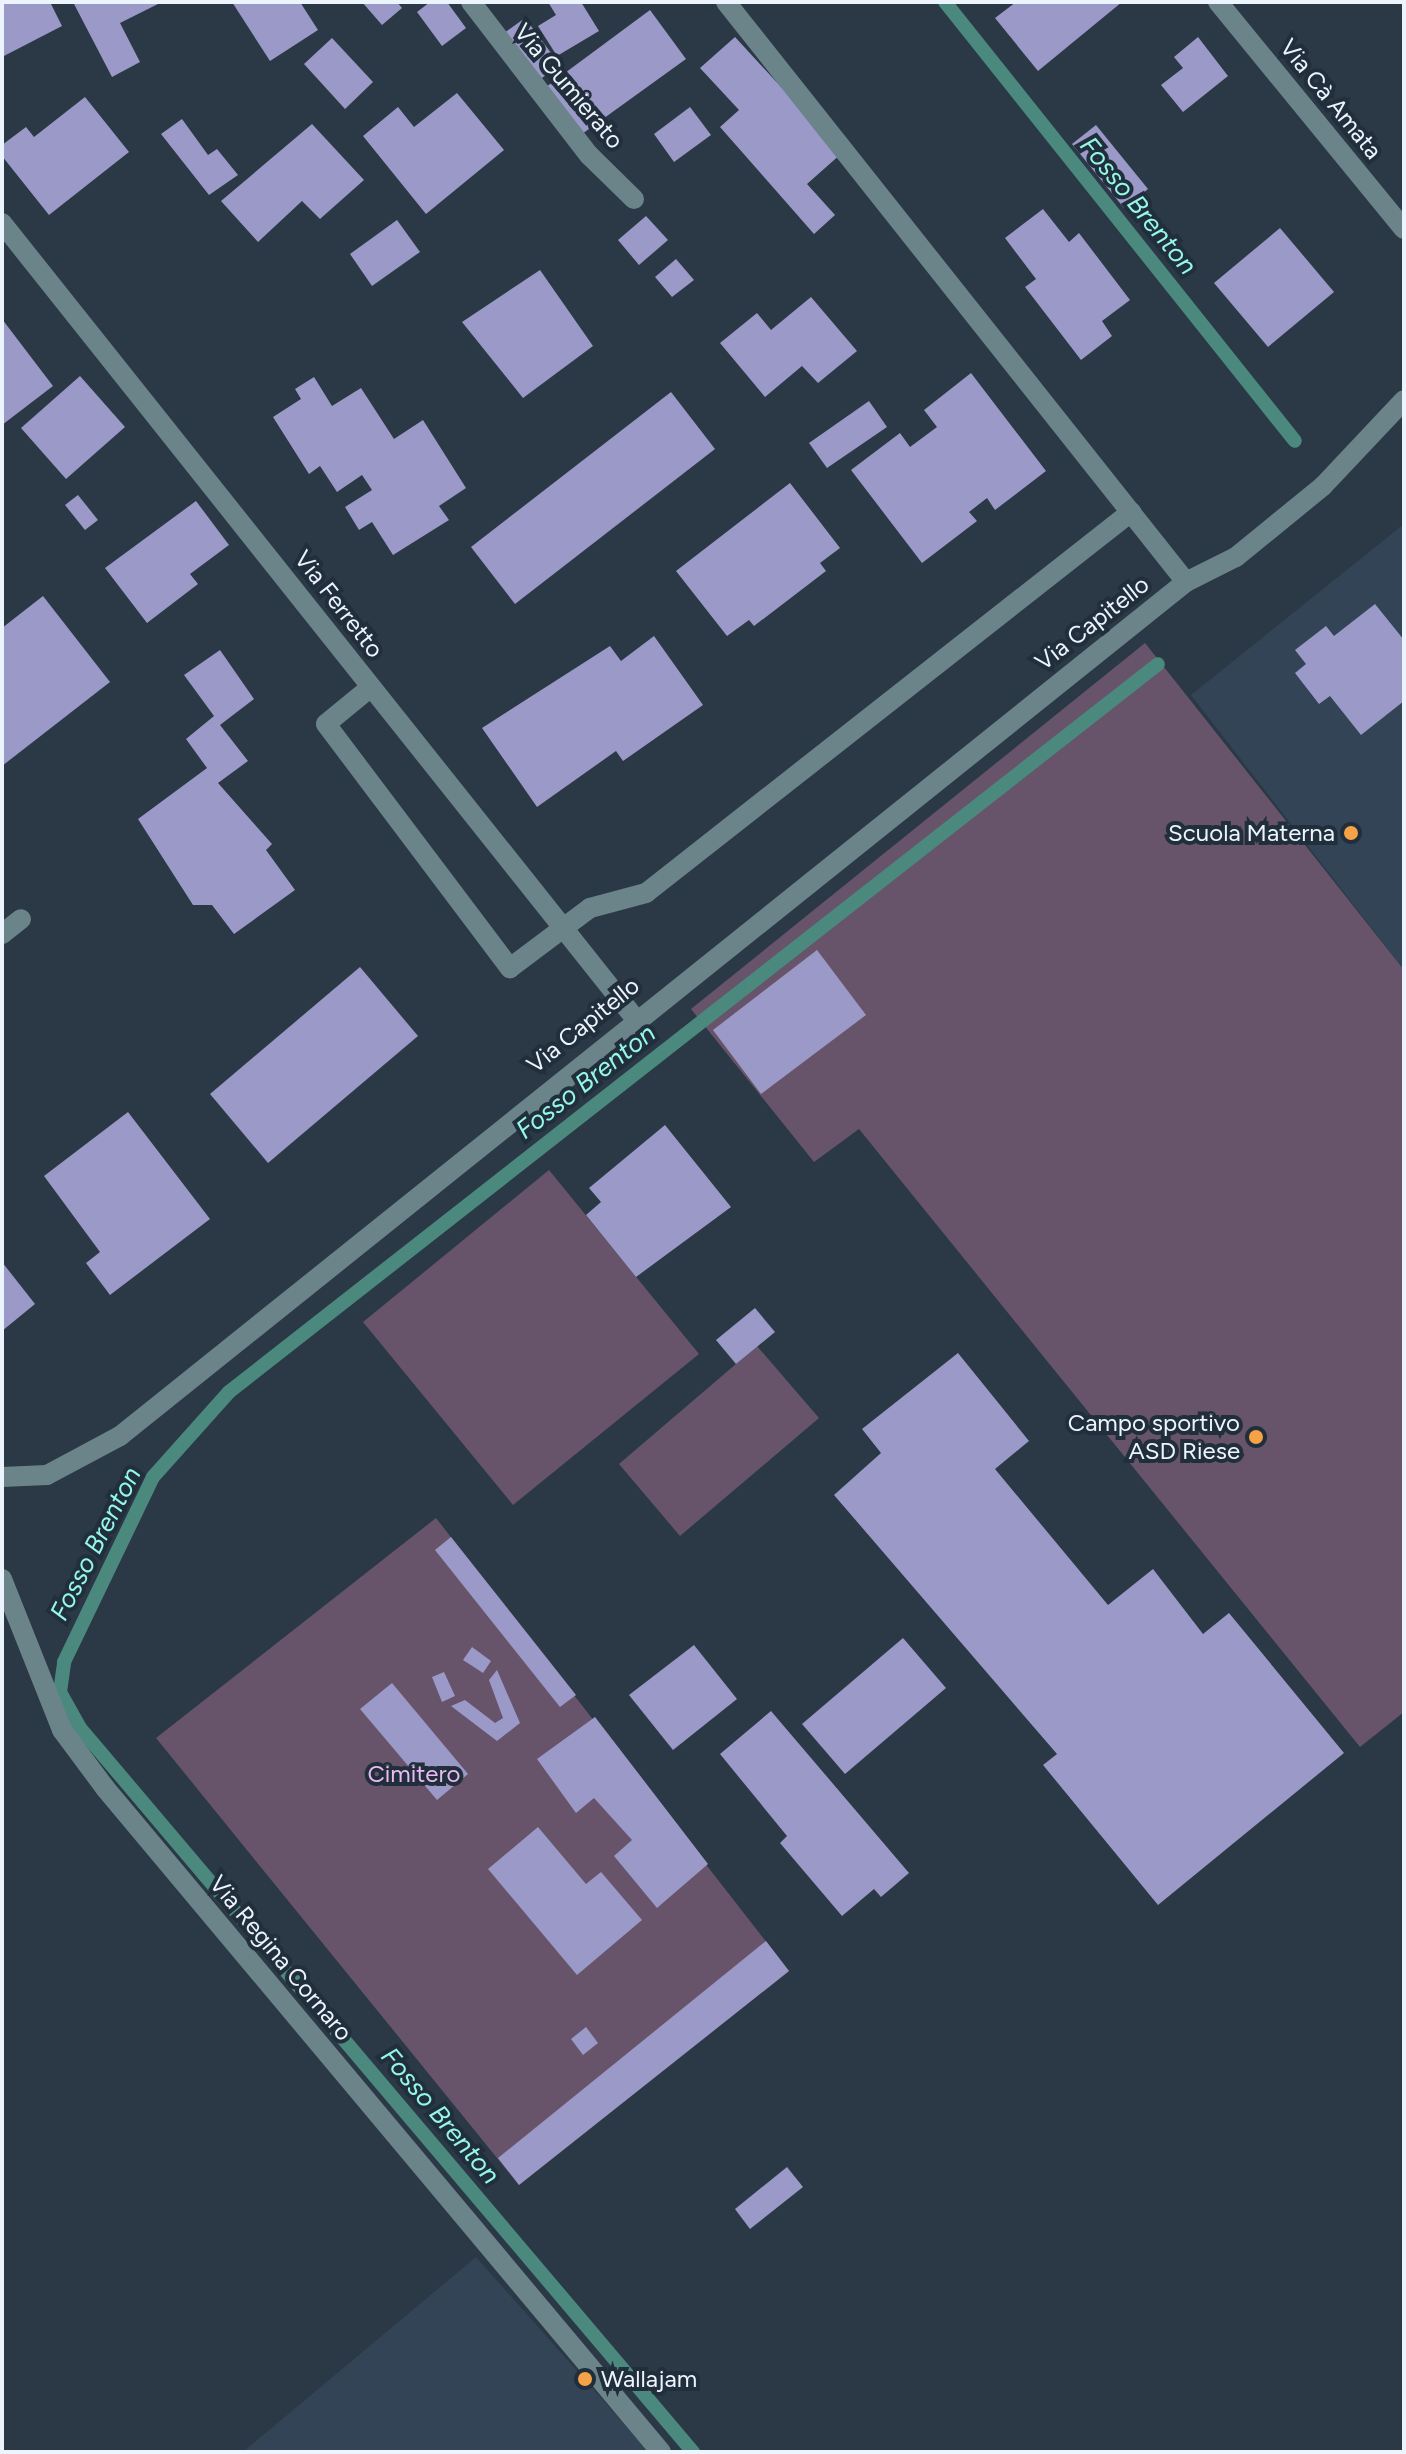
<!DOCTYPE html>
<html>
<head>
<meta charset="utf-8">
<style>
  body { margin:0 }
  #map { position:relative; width:1406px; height:2454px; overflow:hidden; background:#2b3846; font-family:Figtree,sans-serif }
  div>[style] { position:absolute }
  .built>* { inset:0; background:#334456 }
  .green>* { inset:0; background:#67546a }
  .stream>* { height:14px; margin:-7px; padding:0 7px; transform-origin:7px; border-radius:7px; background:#4b897f }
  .building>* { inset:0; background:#9b99c7 }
  .minor>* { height:20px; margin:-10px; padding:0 10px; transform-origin:10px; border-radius:10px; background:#6b848a }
  .dots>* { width:22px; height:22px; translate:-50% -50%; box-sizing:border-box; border:4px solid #212e3b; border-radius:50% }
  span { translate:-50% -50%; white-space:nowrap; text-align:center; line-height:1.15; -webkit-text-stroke:8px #212e3b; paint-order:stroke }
  .street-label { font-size:24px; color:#ecf4fd }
  .poi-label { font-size:24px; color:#ecf4fd }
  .right { translate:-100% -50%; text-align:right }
  .left { translate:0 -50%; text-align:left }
  .park-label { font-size:24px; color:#ebbaf5 }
  .water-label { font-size:26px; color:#95f8e7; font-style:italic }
  .frame { position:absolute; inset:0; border:4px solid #ecf4fd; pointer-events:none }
</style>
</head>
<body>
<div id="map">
  <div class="built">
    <div style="clip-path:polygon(1404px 524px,1404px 970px,1191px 695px)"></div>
    <div style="clip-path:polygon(476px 2257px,649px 2452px,243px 2452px)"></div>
  </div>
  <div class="green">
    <div style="clip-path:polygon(1145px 643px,1404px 970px,1404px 1712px,1360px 1747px,859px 1129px,814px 1162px,691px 1009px)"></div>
    <div style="clip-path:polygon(549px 1170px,699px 1354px,513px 1505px,363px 1322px)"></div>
    <div style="clip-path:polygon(757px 1346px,819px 1418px,680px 1536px,619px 1464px)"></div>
    <div style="clip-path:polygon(436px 1518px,789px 1971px,519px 2185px,156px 1738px)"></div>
  </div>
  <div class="stream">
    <div style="left:945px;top:2px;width:561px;rotate:51.44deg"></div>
    <div style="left:693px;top:2452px;width:949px;rotate:-130.25deg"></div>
    <div style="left:80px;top:1728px;width:41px;rotate:-119.1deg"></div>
    <div style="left:60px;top:1692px;width:30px;rotate:-82deg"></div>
    <div style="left:64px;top:1662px;width:205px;rotate:-64.3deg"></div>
    <div style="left:153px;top:1477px;width:114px;rotate:-48.2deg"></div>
    <div style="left:229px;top:1392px;width:1180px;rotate:-38.08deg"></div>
  </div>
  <div class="building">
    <div style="clip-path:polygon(2px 2px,50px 2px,62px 26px,2px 57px)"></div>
    <div style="clip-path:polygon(73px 2px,162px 2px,120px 23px,140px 62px,112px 77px)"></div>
    <div style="clip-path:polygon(232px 2px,300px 2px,318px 30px,270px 61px)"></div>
    <div style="clip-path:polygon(362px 2px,397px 2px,402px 8px,382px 25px)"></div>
    <div style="clip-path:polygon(430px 2px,447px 2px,466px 28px,442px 46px,417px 12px)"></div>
    <div style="clip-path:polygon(548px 2px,581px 2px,599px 31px,557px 56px,538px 26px,556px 15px)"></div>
    <div style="clip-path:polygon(1016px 2px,1122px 2px,1038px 71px,995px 18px)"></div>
    <div style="clip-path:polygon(650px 10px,686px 59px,582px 134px,546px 87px)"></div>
    <div style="clip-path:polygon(525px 18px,560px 65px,539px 80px,504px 33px)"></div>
    <div style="clip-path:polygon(735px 37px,842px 153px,807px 184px,835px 215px,814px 234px,720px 127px,739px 110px,700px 68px)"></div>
    <div style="clip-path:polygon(1198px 37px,1228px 76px,1183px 112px,1161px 85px,1183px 68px,1174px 57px)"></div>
    <div style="clip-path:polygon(332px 38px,373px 82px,345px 109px,304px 64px)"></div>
    <div style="clip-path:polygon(457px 93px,504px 150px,426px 214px,363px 136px,398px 107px,414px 127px)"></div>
    <div style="clip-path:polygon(85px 97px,129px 152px,49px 215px,2px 156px,2px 145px,26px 127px,34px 137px)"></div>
    <div style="clip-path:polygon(690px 107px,711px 135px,674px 162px,654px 134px)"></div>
    <div style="clip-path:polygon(182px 119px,208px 155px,217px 149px,238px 175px,209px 195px,161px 134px)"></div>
    <div style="clip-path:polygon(312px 124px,364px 180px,320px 219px,302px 201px,258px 242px,221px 201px)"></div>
    <div style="clip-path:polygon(1096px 125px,1148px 189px,1124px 208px,1072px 144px)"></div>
    <div style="clip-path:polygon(1043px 209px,1069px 242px,1079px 233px,1130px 300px,1102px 321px,1112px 336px,1081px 360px,1025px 287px,1036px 279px,1005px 238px)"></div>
    <div style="clip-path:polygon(646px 216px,668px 240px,639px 265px,618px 240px)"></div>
    <div style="clip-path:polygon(397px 220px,420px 252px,372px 286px,350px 254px)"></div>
    <div style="clip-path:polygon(1280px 228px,1334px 292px,1268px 347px,1214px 283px)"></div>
    <div style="clip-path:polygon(676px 259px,694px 280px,672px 297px,655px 277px)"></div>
    <div style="clip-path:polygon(540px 270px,593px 346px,523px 398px,462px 322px)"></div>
    <div style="clip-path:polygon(811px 297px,857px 351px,818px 383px,802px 366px,765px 397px,720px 343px,757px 313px,771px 330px)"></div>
    <div style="clip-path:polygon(2px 319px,53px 386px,2px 425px)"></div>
    <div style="clip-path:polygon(971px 373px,1046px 471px,995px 510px,987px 498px,969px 512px,977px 521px,922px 563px,851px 470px,900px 433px,910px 447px,937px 427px,924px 410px)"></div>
    <div style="clip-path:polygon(80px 376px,125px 427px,66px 479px,21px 428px)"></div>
    <div style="clip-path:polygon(314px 377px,332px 406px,361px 388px,394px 439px,423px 420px,466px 488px,439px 506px,449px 520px,393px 555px,372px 522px,359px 530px,345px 507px,372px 490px,362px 475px,337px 492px,320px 466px,309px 474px,273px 417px,301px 399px,295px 389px)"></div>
    <div style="clip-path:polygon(671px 392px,715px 449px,515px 604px,471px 547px)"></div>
    <div style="clip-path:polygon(869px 401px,887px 427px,827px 468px,809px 443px)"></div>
    <div style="clip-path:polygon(790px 483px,840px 548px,820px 563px,826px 571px,754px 626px,749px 620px,727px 636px,676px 571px)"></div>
    <div style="clip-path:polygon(78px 495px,98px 520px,85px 530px,65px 505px)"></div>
    <div style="clip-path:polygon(196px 501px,229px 545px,190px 574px,198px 584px,147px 623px,105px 568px)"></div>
    <div style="clip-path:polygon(43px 596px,110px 682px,2px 766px,2px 628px)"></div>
    <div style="clip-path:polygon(1375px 604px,1404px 640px,1404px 701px,1361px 735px,1330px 696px,1319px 704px,1295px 673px,1306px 664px,1295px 650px,1326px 626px,1334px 636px)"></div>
    <div style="clip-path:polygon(654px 636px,703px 705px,623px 761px,616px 751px,537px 807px,482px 728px,610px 646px,621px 661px)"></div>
    <div style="clip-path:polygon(220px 650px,254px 699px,220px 725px,248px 761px,218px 783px,272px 844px,266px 850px,295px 890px,234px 934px,212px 905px,193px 905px,138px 819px,207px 768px,186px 739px,214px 716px,184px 675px)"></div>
    <div style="clip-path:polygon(817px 950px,866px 1015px,761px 1094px,713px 1030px)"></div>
    <div style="clip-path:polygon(360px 967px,418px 1036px,268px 1163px,210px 1094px)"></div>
    <div style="clip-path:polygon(128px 1112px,210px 1219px,110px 1295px,86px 1263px,100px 1252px,44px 1176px)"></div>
    <div style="clip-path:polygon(665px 1125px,731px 1207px,636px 1277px,586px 1215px,601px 1202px,589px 1188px)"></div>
    <div style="clip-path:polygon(2px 1262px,35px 1304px,2px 1331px)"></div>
    <div style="clip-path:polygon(755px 1308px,775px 1332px,736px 1364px,716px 1340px)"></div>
    <div style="clip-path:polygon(958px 1353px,1029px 1441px,995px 1469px,1108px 1605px,1153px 1569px,1203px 1634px,1229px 1613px,1344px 1753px,1158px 1905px,1043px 1765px,1057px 1754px,834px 1495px,881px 1453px,862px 1429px)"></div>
    <div style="clip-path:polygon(451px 1537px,576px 1695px,560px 1707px,435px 1550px)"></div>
    <div style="clip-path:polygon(903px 1638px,946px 1688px,845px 1774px,802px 1724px)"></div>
    <div style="clip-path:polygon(694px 1645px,737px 1699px,673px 1750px,629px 1695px)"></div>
    <div style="clip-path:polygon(472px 1647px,491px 1661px,483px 1673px,463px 1660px)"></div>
    <div style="clip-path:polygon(497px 1670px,520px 1723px,497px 1741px,451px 1706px,465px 1700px,495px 1723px,503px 1718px,489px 1680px)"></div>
    <div style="clip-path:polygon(444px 1672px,455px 1696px,442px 1702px,432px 1677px)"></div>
    <div style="clip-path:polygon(392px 1683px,468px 1774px,437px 1800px,360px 1709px)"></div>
    <div style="clip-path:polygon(771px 1711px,909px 1873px,881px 1897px,874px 1889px,842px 1916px,780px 1843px,787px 1836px,720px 1754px)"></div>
    <div style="clip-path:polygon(595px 1717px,708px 1864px,657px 1908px,614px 1856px,632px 1840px,594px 1798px,576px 1813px,537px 1759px)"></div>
    <div style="clip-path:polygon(538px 1827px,586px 1884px,601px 1872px,642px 1920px,577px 1975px,488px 1869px)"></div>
    <div style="clip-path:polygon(766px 1941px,789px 1971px,519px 2185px,498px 2158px)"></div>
    <div style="clip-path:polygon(586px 2027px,598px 2043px,583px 2055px,571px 2039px)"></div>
    <div style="clip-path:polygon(787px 2167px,803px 2187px,750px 2229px,735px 2209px)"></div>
  </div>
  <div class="minor">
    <div style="left:471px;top:2px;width:193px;rotate:52.4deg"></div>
    <div style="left:589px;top:155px;width:63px;rotate:44.4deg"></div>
    <div style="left:726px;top:2px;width:740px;rotate:51.58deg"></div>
    <div style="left:1218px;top:2px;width:293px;rotate:50.7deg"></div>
    <div style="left:2px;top:223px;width:1015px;rotate:51.48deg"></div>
    <div style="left:371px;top:687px;width:58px;rotate:140.6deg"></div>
    <div style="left:326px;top:724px;width:306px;rotate:53deg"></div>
    <div style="left:510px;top:968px;width:100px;rotate:-36.9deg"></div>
    <div style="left:590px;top:908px;width:58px;rotate:-15deg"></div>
    <div style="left:646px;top:893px;width:617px;rotate:-38.15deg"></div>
    <div style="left:2px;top:934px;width:24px;rotate:-38deg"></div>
    <div style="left:2px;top:1477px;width:45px;rotate:-2.5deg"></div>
    <div style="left:47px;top:1475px;width:83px;rotate:-28.1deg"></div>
    <div style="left:120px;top:1436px;width:1366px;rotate:-38.7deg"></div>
    <div style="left:1186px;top:582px;width:56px;rotate:-26.6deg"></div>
    <div style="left:1236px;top:557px;width:112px;rotate:-39.2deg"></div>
    <div style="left:1323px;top:486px;width:118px;rotate:-46.7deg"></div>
    <div style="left:2px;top:1579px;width:162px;rotate:68.3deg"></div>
    <div style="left:62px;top:1730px;width:72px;rotate:53.4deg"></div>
    <div style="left:105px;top:1788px;width:866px;rotate:50.06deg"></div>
  </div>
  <div class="dots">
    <div style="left:1351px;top:833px;background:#f6a247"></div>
    <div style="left:1256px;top:1437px;background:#f6a247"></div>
    <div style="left:585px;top:2379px;background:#f6a247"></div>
  </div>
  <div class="street-label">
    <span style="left:569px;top:86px;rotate:50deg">Via Gumierato</span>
    <span style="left:1331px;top:99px;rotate:51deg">Via Cà Amata</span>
    <span style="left:339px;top:604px;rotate:52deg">Via Ferretto</span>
    <span style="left:1092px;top:623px;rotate:-38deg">Via Capitello</span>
    <span style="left:583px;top:1025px;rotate:-39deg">Via Capitello</span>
    <span style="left:281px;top:1958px;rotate:50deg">Via Regina Cornaro</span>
  </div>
  <div class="poi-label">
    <span class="right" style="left:1335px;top:833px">Scuola Materna</span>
    <span class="right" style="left:1240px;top:1437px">Campo sportivo<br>ASD Riese</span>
    <span class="left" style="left:601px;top:2379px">Wallajam</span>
  </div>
  <div class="park-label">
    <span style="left:414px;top:1774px">Cimitero</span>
  </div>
  <div class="water-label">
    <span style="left:1138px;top:206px;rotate:51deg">Fosso Brenton</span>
    <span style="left:586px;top:1082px;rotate:-38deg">Fosso Brenton</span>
    <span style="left:96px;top:1544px;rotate:-63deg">Fosso Brenton</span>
    <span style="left:440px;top:2116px;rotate:50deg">Fosso Brenton</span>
  </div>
  <div class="frame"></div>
</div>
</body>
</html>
